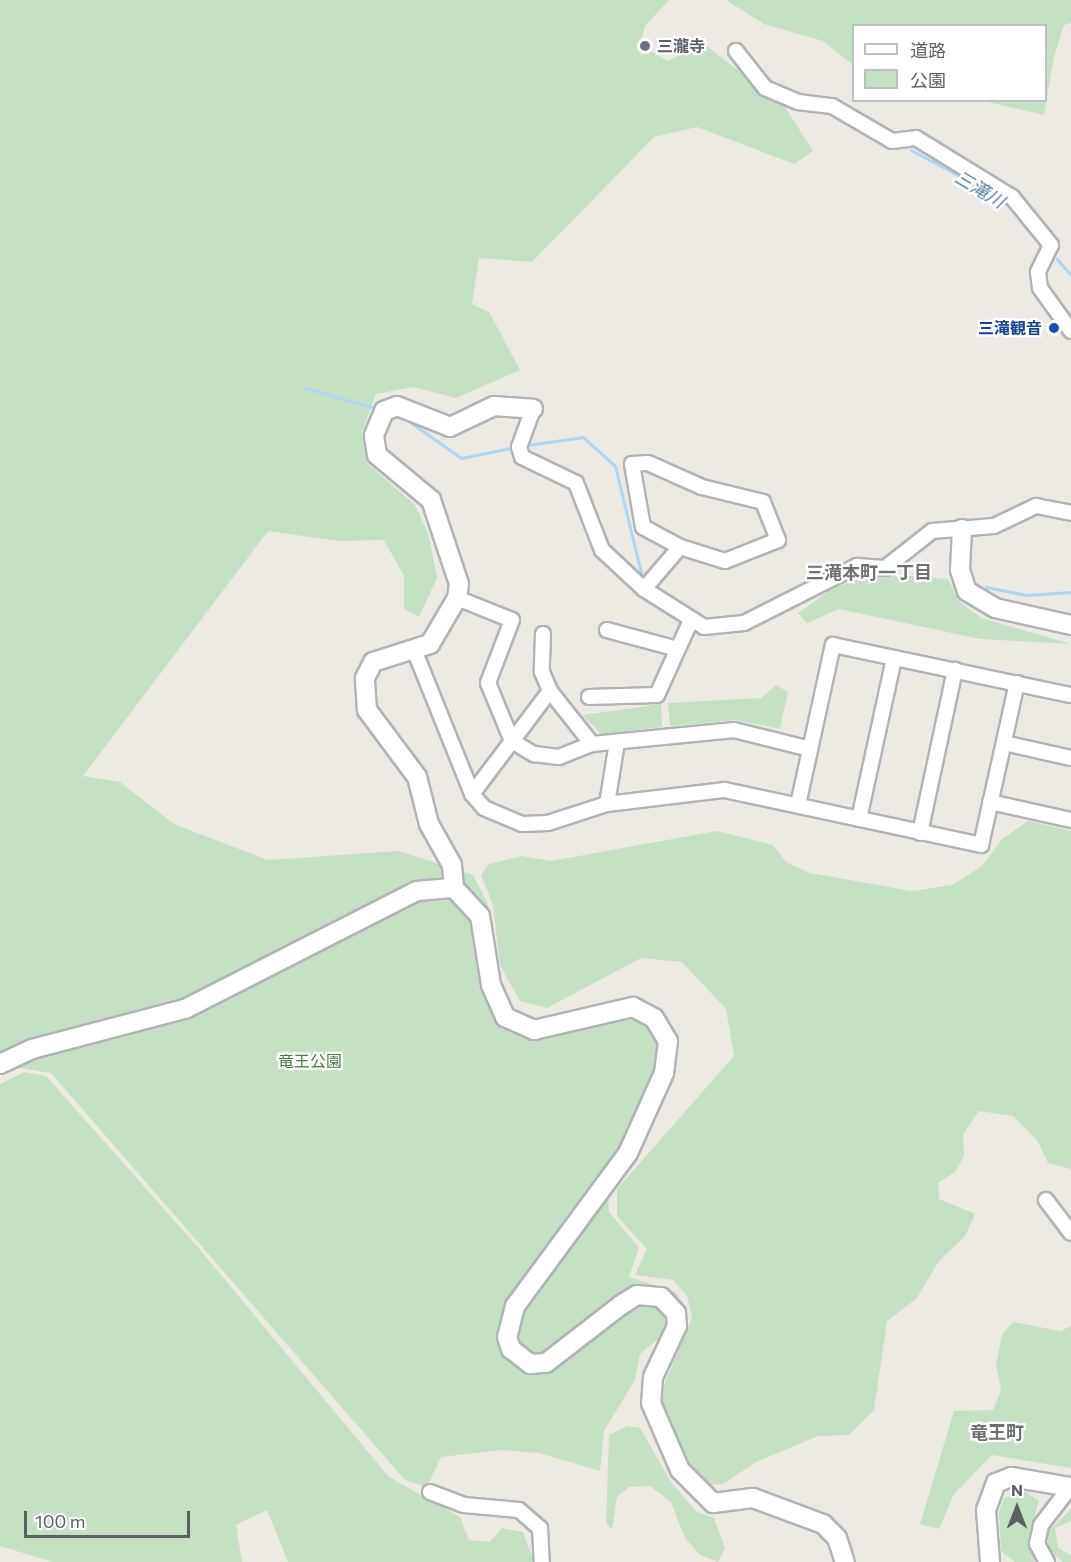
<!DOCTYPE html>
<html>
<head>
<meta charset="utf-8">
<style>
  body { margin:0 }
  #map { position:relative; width:1071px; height:1562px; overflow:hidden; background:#edeae4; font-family:Commissioner,"Noto Sans JP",sans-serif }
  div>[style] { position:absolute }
  .green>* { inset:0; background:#c4e1c3 }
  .stream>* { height:3px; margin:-1.5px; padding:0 1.5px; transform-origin:1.5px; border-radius:1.5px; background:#acd7f5 }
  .roads { filter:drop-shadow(2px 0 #b1b4b7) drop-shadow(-2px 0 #b1b4b7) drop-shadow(0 2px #b1b4b7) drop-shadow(0 -2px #b1b4b7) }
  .street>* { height:14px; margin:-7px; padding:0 7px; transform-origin:7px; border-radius:7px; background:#fff }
  .secondary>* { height:18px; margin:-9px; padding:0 9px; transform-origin:9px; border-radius:9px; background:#fff }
  .dots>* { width:16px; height:16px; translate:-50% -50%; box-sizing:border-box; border:3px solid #fff; border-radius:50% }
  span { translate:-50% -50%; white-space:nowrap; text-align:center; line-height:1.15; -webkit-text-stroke:4.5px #fff; paint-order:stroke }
  .worship-label { font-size:16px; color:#5b616d; font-weight:700 }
  .left { translate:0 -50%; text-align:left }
  .transit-label { font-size:16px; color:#164399; font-weight:700 }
  .right { translate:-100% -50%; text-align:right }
  .park-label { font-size:16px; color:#3f7f3f }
  .water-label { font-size:18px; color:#4c79a5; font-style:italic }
  .neighbourhood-label { font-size:18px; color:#6d7174; font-weight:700 }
  .legend { position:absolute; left:852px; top:24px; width:195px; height:78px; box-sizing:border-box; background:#fff; border:2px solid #bebfc1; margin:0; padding:8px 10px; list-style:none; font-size:18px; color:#5c5f63 }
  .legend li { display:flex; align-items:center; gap:12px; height:30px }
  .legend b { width:30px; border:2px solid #bebfc1 }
  .north { position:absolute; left:987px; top:1478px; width:60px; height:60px; -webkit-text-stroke:4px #fff; paint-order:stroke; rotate:0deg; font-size:16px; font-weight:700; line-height:24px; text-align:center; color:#5c5f63 }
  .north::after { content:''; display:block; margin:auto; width:21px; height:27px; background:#5c5f63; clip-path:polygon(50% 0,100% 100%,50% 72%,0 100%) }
  .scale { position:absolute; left:24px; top:1511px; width:166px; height:27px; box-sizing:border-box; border:3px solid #5c5f63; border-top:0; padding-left:8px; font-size:18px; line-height:21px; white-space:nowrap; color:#5c5f63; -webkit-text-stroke:4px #fff; paint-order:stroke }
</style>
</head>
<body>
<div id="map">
  <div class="green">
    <div style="clip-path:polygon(0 0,669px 0,645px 26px,640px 44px,668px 61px,703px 43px,785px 107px,813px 151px,794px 164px,697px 127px,654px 137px,532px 262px,479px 258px,472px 304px,489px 312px,520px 370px,456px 398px,413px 387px,376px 394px,362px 431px,367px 463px,415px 505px,429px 536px,437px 578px,419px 617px,404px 609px,404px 576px,384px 540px,338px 541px,268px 531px,83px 776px,120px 782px,174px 824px,268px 860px,399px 851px,473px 875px,488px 904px,498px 990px,512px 1012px,543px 1024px,638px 1000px,668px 1017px,675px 1034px,664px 1091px,641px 1144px,608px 1198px,609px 1212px,639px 1248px,629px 1277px,675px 1292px,683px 1304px,684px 1326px,680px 1343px,657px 1340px,640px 1354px,635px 1380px,604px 1431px,600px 1471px,539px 1453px,501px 1450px,441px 1457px,427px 1487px,405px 1480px,51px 1073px,20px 1068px,0 1054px)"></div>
    <div style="clip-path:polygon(726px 0,1071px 0,1071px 23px,1064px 25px,1054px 57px,1044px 115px,984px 101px,1046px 100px,1046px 26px,854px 26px,853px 65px,823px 41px,764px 24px)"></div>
    <div style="clip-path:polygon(870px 573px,948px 579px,959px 601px,981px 618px,1071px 644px,980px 639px,839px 609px,807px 623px,798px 613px,829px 591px)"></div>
    <div style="clip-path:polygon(776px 685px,788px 692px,780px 729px,736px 720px,670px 726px,668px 703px,761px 698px)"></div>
    <div style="clip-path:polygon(661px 704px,662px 727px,601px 734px,583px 715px)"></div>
    <div style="clip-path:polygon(1028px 821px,1071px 831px,1071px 1169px,1048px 1163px,1037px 1140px,1013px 1116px,979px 1111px,963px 1134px,964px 1156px,955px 1172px,938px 1183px,939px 1199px,975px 1214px,965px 1236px,939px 1261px,916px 1299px,887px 1321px,874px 1410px,849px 1435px,818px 1436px,756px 1462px,723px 1484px,710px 1485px,694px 1471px,663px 1409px,663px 1388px,692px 1317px,687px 1296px,673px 1280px,635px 1275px,647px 1249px,617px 1216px,617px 1189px,734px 1056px,726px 1009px,682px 962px,641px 958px,547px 1008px,520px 1001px,500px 965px,493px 905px,481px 875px,489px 864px,521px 856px,551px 861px,717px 831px,773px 845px,786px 862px,810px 873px,912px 891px,952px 885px,982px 866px,1002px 839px)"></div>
    <div style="clip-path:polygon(24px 1072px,46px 1076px,196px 1245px,389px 1477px,460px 1517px,469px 1540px,490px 1542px,502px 1528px,523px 1532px,534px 1562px,288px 1562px,267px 1510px,236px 1525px,242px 1562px,53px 1562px,0 1546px,0 1084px)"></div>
    <div style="clip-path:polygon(1013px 1322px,1060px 1331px,1071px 1326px,1071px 1468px,992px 1455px,954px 1494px,939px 1529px,920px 1524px,954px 1411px,993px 1410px,1001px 1390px,996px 1365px,1002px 1335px)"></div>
    <div style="clip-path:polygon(627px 1426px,640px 1428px,671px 1482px,697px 1512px,714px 1518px,725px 1548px,718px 1562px,700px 1555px,685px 1538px,671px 1502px,650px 1486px,629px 1487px,617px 1497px,612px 1529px,606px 1524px,609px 1435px)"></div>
    <div style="clip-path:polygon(1026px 1492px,1039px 1501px,1028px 1542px,1035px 1562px,1015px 1562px,1001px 1551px,999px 1512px,1004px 1498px)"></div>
    <div style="clip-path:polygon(1071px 1509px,1071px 1521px,1055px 1528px,1058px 1548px,1071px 1555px,1071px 1562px,1063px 1562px,1049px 1550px,1047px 1533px)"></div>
  </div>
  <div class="stream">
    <div style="left:790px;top:93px;width:41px;rotate:8.3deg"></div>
    <div style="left:911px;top:150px;width:106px;rotate:28.3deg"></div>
    <div style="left:1004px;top:200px;width:25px;rotate:47deg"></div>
    <div style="left:1057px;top:259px;width:21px;rotate:49deg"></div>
    <div style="left:305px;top:388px;width:73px;rotate:15.9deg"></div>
    <div style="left:406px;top:419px;width:67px;rotate:35.3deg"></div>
    <div style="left:461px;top:458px;width:51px;rotate:-11.3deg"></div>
    <div style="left:527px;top:445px;width:57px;rotate:-8.1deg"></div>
    <div style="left:583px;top:437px;width:43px;rotate:42.2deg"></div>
    <div style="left:615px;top:466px;width:114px;rotate:76.3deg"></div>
    <div style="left:826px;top:576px;width:32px;rotate:-28deg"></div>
    <div style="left:986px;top:587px;width:41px;rotate:11.3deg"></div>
    <div style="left:1026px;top:595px;width:45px;rotate:-3.8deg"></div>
  </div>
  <div class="roads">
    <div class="street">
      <div style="left:736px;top:51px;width:47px;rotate:51.9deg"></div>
      <div style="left:765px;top:88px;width:36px;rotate:23deg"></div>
      <div style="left:798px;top:102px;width:34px;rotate:7deg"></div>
      <div style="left:832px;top:106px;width:69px;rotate:30.3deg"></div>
      <div style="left:892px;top:141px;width:24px;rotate:-7deg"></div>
      <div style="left:916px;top:138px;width:113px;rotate:31.6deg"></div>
      <div style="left:1012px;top:197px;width:62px;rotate:50.9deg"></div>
      <div style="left:1051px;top:245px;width:30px;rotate:116deg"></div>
      <div style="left:1038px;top:272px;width:16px;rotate:83deg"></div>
      <div style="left:1040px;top:288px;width:53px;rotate:54.2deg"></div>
      <div style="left:533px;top:409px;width:40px;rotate:110.2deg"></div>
      <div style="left:519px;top:447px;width:10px;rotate:73deg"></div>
      <div style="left:522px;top:457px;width:60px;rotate:25.7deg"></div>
      <div style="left:576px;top:483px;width:72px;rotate:68.8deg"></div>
      <div style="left:602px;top:550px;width:57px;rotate:42.9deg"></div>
      <div style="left:644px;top:589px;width:71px;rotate:32.3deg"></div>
      <div style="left:704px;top:627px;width:40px;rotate:-5.7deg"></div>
      <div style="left:744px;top:623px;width:127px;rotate:-26.8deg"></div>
      <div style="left:857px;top:566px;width:28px;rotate:4deg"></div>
      <div style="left:885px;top:568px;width:60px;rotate:-38.2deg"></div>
      <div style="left:932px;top:531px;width:62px;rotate:-4.6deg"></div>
      <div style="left:994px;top:526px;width:47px;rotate:-25.5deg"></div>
      <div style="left:1036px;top:506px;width:36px;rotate:11deg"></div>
      <div style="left:644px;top:589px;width:55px;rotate:-49.4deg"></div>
      <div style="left:680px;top:547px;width:42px;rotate:-151.6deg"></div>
      <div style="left:643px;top:527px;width:64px;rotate:-99.9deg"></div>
      <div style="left:632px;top:464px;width:16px;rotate:-4deg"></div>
      <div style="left:648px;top:463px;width:59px;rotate:24deg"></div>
      <div style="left:702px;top:487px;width:63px;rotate:13.8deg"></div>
      <div style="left:763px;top:502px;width:41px;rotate:68.5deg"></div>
      <div style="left:778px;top:540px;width:57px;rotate:158.4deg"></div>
      <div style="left:725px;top:561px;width:47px;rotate:-162.7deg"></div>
      <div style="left:457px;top:598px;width:59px;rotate:21.8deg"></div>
      <div style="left:512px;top:620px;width:67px;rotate:110.9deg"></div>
      <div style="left:488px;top:683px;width:63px;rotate:67.5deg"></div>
      <div style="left:512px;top:741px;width:26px;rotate:31deg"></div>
      <div style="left:534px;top:754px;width:25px;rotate:7deg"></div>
      <div style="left:559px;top:757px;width:35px;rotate:-22deg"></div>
      <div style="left:592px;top:744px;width:143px;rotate:-5.6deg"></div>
      <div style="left:734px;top:730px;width:78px;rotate:14deg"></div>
      <div style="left:607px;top:630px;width:73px;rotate:15deg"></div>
      <div style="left:543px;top:634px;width:38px;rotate:92deg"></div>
      <div style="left:542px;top:672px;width:21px;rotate:67deg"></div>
      <div style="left:550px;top:691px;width:68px;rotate:51.6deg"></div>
      <div style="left:415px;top:652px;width:153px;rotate:68.1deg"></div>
      <div style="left:472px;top:794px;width:18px;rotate:49deg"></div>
      <div style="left:484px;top:808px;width:41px;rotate:22.8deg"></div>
      <div style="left:522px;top:824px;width:26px;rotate:-2deg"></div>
      <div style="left:548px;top:823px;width:62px;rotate:-17.9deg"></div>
      <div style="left:607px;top:804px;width:119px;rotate:-6.8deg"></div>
      <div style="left:725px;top:790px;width:262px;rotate:12.1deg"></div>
      <div style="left:981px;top:845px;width:166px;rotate:-77.5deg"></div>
      <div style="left:589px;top:697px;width:68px;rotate:-1.7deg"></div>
      <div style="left:657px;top:695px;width:82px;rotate:-65.6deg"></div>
      <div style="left:1004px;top:743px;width:69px;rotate:12.6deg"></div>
      <div style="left:472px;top:794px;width:129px;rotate:-52.9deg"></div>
      <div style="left:990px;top:802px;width:83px;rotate:12.5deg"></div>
      <div style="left:607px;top:804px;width:63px;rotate:-80.8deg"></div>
      <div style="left:798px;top:805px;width:164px;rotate:-77.7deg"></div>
      <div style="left:833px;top:645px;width:243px;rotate:11.9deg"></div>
      <div style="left:859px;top:819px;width:165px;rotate:-77.7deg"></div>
      <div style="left:920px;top:833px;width:167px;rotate:-77.9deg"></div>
      <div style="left:1046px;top:1200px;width:41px;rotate:52.9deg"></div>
      <div style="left:430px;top:1492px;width:36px;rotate:21deg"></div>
      <div style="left:464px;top:1505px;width:55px;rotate:5.2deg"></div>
      <div style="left:519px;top:1510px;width:28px;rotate:41deg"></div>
      <div style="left:540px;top:1528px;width:34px;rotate:87deg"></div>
      <div style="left:1047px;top:1562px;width:21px;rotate:-119deg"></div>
      <div style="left:1037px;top:1544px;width:19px;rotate:-78deg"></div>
      <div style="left:1041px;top:1525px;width:49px;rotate:-52.4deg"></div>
    </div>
    <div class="secondary">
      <div style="left:962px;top:529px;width:41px;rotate:92.8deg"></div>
      <div style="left:960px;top:570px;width:22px;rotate:72deg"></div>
      <div style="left:967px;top:591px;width:33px;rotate:31deg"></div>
      <div style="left:995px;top:608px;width:78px;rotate:12.6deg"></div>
      <div style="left:454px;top:888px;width:23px;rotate:-95deg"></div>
      <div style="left:452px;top:865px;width:47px;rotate:-119.3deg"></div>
      <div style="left:429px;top:824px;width:49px;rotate:-104.3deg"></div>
      <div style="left:417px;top:777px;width:84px;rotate:-126.7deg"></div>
      <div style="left:367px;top:710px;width:32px;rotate:-94deg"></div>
      <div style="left:365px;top:678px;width:18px;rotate:-63deg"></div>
      <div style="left:373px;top:662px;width:60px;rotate:-17.5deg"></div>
      <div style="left:430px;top:644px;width:53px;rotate:-59.6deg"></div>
      <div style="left:457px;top:598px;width:14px;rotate:-82deg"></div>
      <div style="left:459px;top:584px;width:89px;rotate:-108.4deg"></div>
      <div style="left:431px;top:500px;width:70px;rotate:-140.2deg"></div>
      <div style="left:377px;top:455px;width:20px;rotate:-99deg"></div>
      <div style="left:374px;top:435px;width:26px;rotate:-67deg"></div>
      <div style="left:384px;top:411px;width:14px;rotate:-21deg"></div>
      <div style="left:397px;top:406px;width:57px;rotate:21.6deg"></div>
      <div style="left:450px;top:427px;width:49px;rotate:-25.5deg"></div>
      <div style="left:494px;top:406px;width:39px;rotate:4deg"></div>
      <div style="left:0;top:1064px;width:35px;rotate:-25deg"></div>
      <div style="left:32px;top:1049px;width:158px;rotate:-14.7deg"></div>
      <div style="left:185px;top:1009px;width:260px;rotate:-27deg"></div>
      <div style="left:417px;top:891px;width:37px;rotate:-5deg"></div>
      <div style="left:454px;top:888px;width:38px;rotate:47deg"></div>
      <div style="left:480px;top:916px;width:70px;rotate:80.9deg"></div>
      <div style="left:491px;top:985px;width:35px;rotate:66deg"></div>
      <div style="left:505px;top:1017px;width:32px;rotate:24deg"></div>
      <div style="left:534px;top:1030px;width:102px;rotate:-13.1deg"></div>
      <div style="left:633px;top:1007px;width:24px;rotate:28deg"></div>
      <div style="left:654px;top:1018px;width:27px;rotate:59deg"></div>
      <div style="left:668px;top:1041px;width:32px;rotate:97deg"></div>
      <div style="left:664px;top:1073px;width:88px;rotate:114.2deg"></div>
      <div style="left:628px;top:1153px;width:190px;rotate:126.4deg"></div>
      <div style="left:515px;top:1306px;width:32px;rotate:104deg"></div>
      <div style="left:507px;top:1337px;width:13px;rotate:72deg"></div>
      <div style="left:511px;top:1349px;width:24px;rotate:38deg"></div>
      <div style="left:530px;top:1364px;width:16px;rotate:-4deg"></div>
      <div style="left:546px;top:1363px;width:95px;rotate:-37.7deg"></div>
      <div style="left:621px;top:1305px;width:19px;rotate:-32deg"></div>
      <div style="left:637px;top:1295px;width:24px;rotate:5deg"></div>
      <div style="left:661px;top:1297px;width:22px;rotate:47deg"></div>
      <div style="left:676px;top:1313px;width:13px;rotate:86deg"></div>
      <div style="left:677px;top:1326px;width:56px;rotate:115.2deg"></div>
      <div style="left:653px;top:1377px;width:26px;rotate:94deg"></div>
      <div style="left:651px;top:1403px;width:73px;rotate:66.6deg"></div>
      <div style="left:680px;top:1470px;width:47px;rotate:45deg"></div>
      <div style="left:713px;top:1503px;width:40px;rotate:-7.1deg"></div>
      <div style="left:753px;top:1498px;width:75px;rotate:20.4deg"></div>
      <div style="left:823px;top:1524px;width:20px;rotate:45deg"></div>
      <div style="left:837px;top:1538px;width:25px;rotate:72deg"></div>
      <div style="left:990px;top:1562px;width:52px;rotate:-94.4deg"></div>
      <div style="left:986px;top:1510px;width:29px;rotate:-70deg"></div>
      <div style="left:996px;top:1483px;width:16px;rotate:-22deg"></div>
      <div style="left:1011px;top:1477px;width:61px;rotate:9.5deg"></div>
    </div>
  </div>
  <div class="dots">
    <div style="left:645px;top:46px;background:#6b7280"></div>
    <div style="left:1054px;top:328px;background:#1a4fb4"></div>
  </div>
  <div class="worship-label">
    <span class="left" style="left:657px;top:46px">三瀧寺</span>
  </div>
  <div class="transit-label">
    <span class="right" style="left:1042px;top:328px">三滝観音</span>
  </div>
  <div class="park-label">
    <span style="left:310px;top:1061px">竜王公園</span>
  </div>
  <div class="water-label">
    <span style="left:980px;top:189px;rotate:31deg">三滝川</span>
  </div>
  <div class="neighbourhood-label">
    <span style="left:869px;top:572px">三滝本町一丁目</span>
    <span style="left:997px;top:1432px">竜王町</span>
  </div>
  <ul class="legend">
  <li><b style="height:8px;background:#fff"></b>道路</li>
  <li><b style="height:16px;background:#c4e1c3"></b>公園</li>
  </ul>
  <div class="north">N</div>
  <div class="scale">100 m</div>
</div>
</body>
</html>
